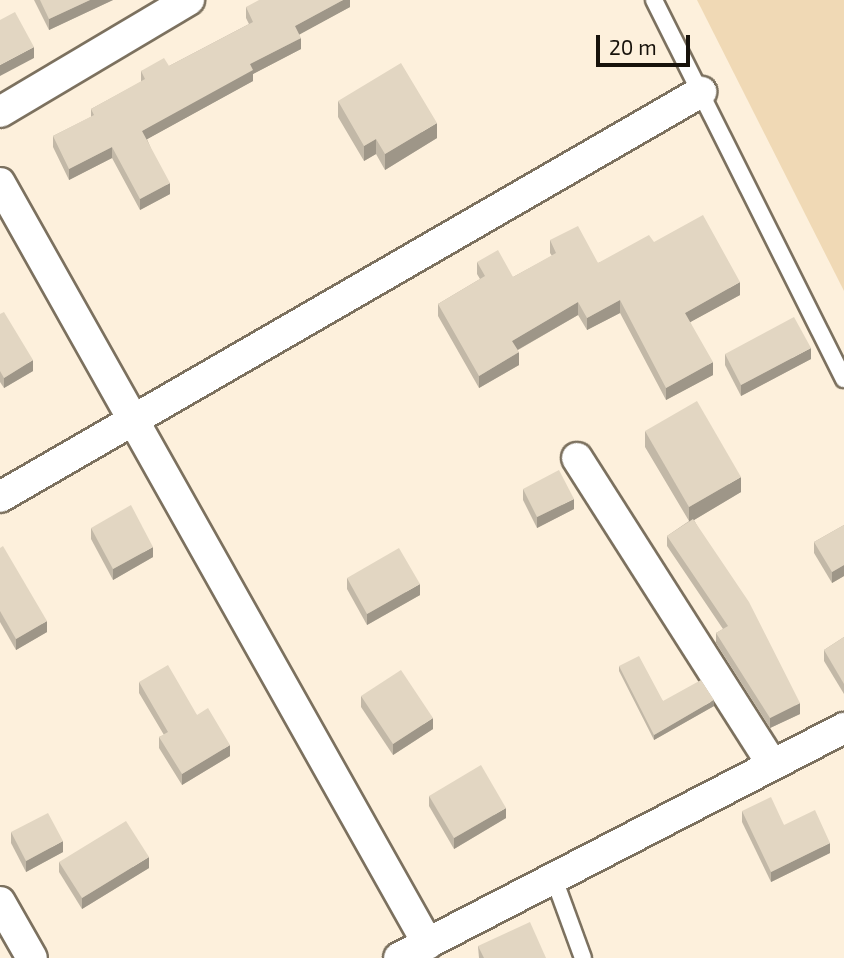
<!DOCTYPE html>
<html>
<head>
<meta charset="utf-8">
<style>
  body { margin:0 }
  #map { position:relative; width:844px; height:958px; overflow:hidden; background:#fdf0dc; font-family:"Exo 2",sans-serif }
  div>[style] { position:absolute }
  .green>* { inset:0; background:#f0d9b5 }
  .roads { filter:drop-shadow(2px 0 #7c715f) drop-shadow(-2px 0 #7c715f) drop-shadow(0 2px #7c715f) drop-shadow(0 -2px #7c715f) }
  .lane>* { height:16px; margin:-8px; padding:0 8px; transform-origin:8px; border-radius:8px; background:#fff }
  .street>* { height:30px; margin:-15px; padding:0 15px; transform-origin:15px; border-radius:15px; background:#fff }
  .wall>* { inset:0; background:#c2b8a7 }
  .shaded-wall>* { inset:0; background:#9e9688 }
  .building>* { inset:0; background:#e2d6c2 }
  span { translate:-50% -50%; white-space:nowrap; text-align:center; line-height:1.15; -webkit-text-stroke:5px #fdf0dc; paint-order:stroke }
  .scale { position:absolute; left:596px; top:35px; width:94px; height:32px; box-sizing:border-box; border:4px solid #17120b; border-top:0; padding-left:9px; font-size:21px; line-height:24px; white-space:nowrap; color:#17120b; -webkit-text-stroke:5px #fdf0dc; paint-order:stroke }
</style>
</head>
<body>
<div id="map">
  <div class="green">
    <div style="clip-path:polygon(697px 0,844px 0,844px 291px)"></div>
  </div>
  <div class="roads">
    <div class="lane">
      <div style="left:654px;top:0;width:424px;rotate:63.4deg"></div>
      <div style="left:553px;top:876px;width:87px;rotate:69.9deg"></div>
    </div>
    <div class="street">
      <div style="left:0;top:112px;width:220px;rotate:-30.7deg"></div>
      <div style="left:0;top:183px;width:873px;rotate:60.65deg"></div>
      <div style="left:577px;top:458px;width:363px;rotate:57.5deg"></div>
      <div style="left:0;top:497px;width:810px;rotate:-30.02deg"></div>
      <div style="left:0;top:902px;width:64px;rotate:60.3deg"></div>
      <div style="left:399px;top:958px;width:501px;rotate:-27.33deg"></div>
    </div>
  </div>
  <div class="wall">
    <div style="clip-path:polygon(34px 0,113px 0,49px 30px)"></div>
    <div style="clip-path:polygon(350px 0,350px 7px,299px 34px,301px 49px,253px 74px,253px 81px,147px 139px,170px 194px,140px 210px,112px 158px,69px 180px,53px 147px,53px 136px,91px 117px,91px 109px,141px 82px,141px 71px,169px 66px,249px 24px,246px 18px,246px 7px)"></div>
    <div style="clip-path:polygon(338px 101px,437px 138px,385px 170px,376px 154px,364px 161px,338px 117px)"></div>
    <div style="clip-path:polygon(550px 240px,598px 263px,654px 242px,740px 295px,690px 322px,713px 375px,666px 400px,620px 313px,587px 330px,578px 315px,518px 350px,519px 365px,479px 388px,438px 316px,438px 304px,480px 279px,477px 274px,477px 262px,513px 277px,552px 256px,550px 253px)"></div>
    <div style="clip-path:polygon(0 314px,33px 371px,4px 388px,0 382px)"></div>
    <div style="clip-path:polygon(725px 354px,811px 359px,741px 396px,725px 365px)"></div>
    <div style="clip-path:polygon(645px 431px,741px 492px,694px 520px,800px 714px,770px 728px,716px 643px,716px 633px,723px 629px,667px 546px,667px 536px,689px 521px,645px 447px)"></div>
    <div style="clip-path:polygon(523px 489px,574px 509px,537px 528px,523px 500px)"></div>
    <div style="clip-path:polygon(844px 525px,844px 576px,832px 583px,814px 553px,814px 542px)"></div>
    <div style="clip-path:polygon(91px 528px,153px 557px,113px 580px,91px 539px)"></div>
    <div style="clip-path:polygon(0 548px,47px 632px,16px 650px,0 622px)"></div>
    <div style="clip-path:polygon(347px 578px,420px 595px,367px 625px,347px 589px)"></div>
    <div style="clip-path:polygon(844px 637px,844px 694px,824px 661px,824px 650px)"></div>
    <div style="clip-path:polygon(619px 666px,663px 701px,714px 706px,654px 740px,619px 671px)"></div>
    <div style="clip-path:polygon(139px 682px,197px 715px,230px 756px,182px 785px,159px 748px,159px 737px,164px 735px,139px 693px)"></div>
    <div style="clip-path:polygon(361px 696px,433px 729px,393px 755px,361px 707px)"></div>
    <div style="clip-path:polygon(429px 796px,506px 818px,454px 849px,429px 806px)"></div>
    <div style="clip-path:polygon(742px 811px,784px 825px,830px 853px,771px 882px,742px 822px)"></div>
    <div style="clip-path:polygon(11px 832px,63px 852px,26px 872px,11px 843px)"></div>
    <div style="clip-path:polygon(59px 862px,149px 868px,82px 909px,59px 872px)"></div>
    <div style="clip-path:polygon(478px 946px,546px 958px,479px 958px)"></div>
  </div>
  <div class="shaded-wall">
    <div style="clip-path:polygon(90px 0,113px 0,49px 30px,49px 19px)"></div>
    <div style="clip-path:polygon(343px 0,350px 0,350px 7px,295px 37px,295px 26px)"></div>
    <div style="clip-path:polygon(301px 38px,301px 49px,253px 74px,253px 81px,142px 142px,142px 131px,250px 64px)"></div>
    <div style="clip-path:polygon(34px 47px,34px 58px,0 76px,0 65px)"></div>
    <div style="clip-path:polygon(437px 123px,437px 138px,385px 170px,385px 154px)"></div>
    <div style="clip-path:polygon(376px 139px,376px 154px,364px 161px,364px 146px)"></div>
    <div style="clip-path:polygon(112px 147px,112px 158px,69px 180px,69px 169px)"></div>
    <div style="clip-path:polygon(170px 183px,170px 194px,140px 210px,140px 199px)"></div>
    <div style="clip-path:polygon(740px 282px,740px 295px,685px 325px,685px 313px)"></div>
    <div style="clip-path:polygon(620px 300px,620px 313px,587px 330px,587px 318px)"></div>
    <div style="clip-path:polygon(578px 302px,578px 315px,512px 353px,512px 341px)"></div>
    <div style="clip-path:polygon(811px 348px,811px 359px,741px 396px,741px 385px)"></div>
    <div style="clip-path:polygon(519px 352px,519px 365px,479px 388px,479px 376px)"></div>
    <div style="clip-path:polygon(33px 360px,33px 371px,4px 388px,4px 378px)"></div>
    <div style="clip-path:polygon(713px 362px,713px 375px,666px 400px,666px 388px)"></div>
    <div style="clip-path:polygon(741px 477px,741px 492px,689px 523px,689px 507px)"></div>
    <div style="clip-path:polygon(574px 499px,574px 509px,537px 528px,537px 517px)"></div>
    <div style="clip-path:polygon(153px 547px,153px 557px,113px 580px,113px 569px)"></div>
    <div style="clip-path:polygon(844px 565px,844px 576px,832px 583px,832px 572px)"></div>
    <div style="clip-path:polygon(420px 584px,420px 595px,367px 625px,367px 614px)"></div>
    <div style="clip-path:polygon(47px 621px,47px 632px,16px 650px,16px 639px)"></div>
    <div style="clip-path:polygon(714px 700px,714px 706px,654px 740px,654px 735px)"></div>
    <div style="clip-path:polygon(800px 703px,800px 714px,770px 728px,770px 718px)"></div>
    <div style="clip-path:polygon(433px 718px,433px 729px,393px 755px,393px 744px)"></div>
    <div style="clip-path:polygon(230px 745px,230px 756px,182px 785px,182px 774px)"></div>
    <div style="clip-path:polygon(506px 808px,506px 818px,454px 849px,454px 838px)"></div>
    <div style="clip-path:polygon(63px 841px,63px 852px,26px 872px,26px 861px)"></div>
    <div style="clip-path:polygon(830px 843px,830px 853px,771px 882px,771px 872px)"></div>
    <div style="clip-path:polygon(149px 857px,149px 868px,82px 909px,82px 898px)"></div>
  </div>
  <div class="building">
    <div style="clip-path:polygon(40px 0,90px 0,49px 19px)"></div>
    <div style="clip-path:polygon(259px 0,343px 0,295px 26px,301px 38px,250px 64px,253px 70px,142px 131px,170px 183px,140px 199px,112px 147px,69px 169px,53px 136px,94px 115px,91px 109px,145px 79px,141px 71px,164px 58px,169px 66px,253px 22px,246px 7px)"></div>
    <div style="clip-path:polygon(15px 12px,34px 47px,0 65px,0 20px)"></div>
    <div style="clip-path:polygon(401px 63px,437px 123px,385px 154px,376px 139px,364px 146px,338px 101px)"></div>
    <div style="clip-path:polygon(703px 215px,740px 282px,685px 313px,713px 362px,666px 388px,620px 300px,587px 318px,578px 302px,512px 341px,519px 352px,479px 376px,438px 304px,485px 276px,477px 262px,498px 250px,513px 277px,556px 253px,550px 240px,578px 226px,598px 263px,649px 235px,654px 242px)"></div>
    <div style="clip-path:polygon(4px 312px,33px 360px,4px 378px,0 371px,0 314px)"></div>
    <div style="clip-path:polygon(794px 317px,811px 348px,741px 385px,725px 354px)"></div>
    <div style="clip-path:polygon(697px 401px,741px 477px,689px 507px,645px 431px)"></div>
    <div style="clip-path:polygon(559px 470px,574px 499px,537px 517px,523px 489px)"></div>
    <div style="clip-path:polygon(131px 505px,153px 547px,113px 569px,91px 528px)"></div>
    <div style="clip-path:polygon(693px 519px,749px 602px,800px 703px,770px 718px,716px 633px,728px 626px,667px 536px)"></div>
    <div style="clip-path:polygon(844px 525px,844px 565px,832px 572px,814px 542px)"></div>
    <div style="clip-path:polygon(3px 546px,47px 621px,16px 639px,0 611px,0 548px)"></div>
    <div style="clip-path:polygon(399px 548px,420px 584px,367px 614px,347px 578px)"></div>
    <div style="clip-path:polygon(844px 637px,844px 684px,824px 650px)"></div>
    <div style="clip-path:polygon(639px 656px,663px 701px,701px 680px,714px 700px,654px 735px,619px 666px)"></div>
    <div style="clip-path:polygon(168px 665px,197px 715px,208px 708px,230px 745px,182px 774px,159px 737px,168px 732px,139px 682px)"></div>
    <div style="clip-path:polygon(401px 670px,433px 718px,393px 744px,361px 696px)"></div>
    <div style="clip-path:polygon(481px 765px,506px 808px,454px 838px,429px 796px)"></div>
    <div style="clip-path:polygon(771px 797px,784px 825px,815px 810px,830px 843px,771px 872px,742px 811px)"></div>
    <div style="clip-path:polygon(48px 813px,63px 841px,26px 861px,11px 832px)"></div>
    <div style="clip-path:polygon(126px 821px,149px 857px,82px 898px,59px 862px)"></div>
    <div style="clip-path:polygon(530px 922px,546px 958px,484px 958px,478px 946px)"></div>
  </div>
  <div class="scale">20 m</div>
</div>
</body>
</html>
